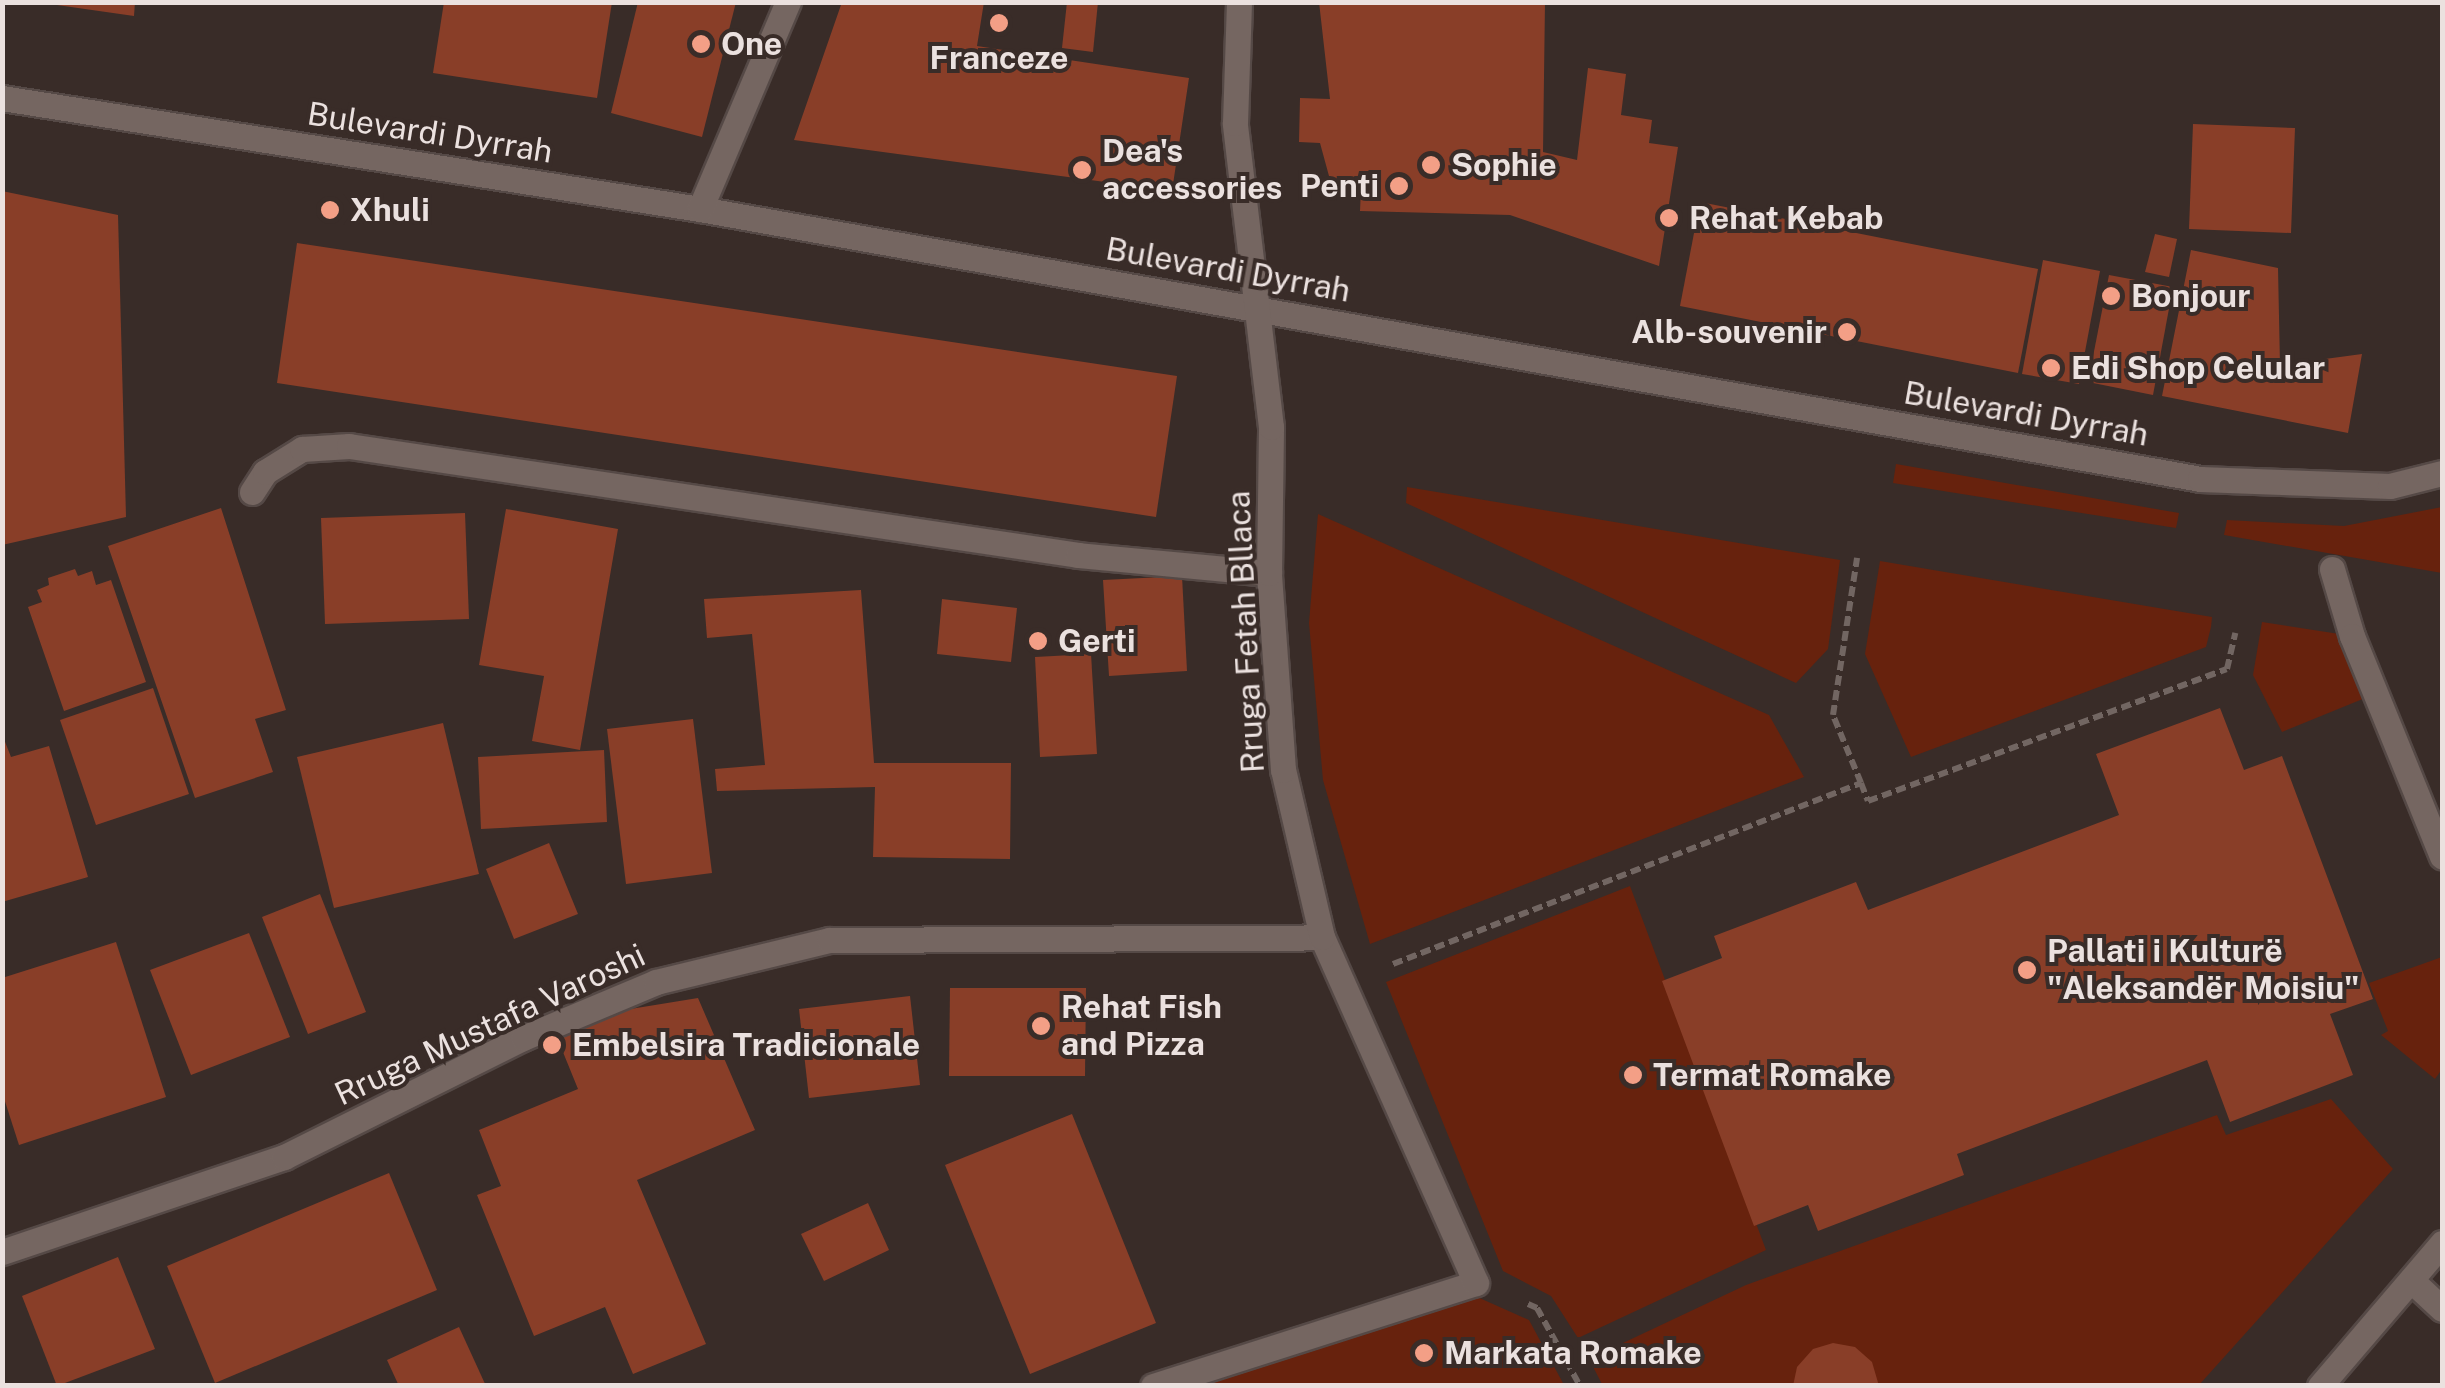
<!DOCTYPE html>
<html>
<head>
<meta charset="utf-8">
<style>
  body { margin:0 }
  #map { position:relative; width:2445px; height:1388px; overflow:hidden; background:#392c28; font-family:"Public Sans",sans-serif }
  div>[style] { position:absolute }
  .green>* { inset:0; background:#67220d }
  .building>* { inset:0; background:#893e28 }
  .path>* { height:6px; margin-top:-3px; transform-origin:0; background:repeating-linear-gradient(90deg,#726662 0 10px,transparent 0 15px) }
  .roads { filter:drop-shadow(2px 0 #554946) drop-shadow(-2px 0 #554946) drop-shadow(0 2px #554946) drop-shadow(0 -2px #554946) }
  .lane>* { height:25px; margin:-12.5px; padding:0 12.5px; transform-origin:12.5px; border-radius:12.5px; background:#756661 }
  .street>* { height:25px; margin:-12.5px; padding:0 12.5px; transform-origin:12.5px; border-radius:12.5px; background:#756661 }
  .secondary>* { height:25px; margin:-12.5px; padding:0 12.5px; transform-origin:12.5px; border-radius:12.5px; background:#756661 }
  .dots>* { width:28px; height:28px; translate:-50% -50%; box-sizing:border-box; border:5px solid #392c28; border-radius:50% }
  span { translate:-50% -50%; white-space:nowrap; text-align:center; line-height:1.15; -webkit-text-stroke:8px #392c28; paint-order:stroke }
  .poi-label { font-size:32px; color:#ebe1df; font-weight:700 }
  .left { translate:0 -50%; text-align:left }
  .right { translate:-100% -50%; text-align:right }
  .street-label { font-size:32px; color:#ebe1df }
  .frame { position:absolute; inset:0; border:5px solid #ebe1df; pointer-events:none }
</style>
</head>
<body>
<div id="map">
  <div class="green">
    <div style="clip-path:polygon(1896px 464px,2179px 513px,2176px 528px,1893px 483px)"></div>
    <div style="clip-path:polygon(1407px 487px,1840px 560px,1828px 649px,1796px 683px,1406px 503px)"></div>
    <div style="clip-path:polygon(2442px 507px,2442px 573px,2224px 535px,2227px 520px,2344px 526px)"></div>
    <div style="clip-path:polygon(1318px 514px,1769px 715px,1804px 777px,1370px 944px,1323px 780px,1309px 623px)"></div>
    <div style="clip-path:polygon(1880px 561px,2212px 617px,2211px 627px,2206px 647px,1911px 757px,1865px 654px)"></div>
    <div style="clip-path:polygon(2262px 622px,2352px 636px,2375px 694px,2282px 732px,2253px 675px)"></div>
    <div style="clip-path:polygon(1630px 886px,1766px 1250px,1578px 1338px,1551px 1296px,1503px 1271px,1386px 982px)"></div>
    <div style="clip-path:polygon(2442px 957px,2442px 1069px,2435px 1079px,2381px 1035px,2388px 1031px,2369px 983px)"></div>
    <div style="clip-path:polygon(2331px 1099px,2393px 1169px,2199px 1385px,1603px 1386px,1589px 1359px,1746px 1285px,2217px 1115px,2226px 1135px)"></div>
    <div style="clip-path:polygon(1475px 1296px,1529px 1320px,1564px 1385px,1202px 1386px)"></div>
  </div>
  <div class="building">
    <div style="clip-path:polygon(36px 2px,135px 2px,134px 16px)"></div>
    <div style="clip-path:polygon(444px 2px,612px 2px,597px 98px,433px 73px)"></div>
    <div style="clip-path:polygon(638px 2px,736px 2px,702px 137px,611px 113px)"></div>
    <div style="clip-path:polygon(842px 2px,984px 2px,977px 46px,1189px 78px,1172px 191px,794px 140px)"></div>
    <div style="clip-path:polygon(1067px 2px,1098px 2px,1093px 52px,1062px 48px)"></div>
    <div style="clip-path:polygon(1319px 2px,1545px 2px,1543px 152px,1577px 160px,1588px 68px,1626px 74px,1621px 115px,1652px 120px,1649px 143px,1678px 147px,1659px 266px,1510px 215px,1360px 211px,1361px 189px,1329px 176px,1320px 143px,1299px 142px,1300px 98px,1330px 99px)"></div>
    <div style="clip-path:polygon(2193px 124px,2295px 128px,2291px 233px,2189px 229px)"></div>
    <div style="clip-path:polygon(2px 191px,118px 215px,126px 517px,2px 545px)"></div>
    <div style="clip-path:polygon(1700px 202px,2038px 269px,2018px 373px,1680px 306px)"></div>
    <div style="clip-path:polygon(2155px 234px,2177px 239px,2169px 277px,2145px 272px)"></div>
    <div style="clip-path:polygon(297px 243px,1177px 376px,1156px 517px,277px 383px)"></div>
    <div style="clip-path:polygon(2191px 250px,2278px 268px,2280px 365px,2362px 354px,2348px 433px,2162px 396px)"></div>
    <div style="clip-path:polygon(2043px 260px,2100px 271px,2079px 384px,2022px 374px)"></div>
    <div style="clip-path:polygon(2109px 275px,2173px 287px,2153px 395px,2088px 382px)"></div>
    <div style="clip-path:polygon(221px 508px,286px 710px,255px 719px,273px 772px,195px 798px,108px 546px)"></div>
    <div style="clip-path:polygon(506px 509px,618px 529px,580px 750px,532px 741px,544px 676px,479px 665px)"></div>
    <div style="clip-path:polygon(465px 513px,469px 619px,325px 624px,321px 518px)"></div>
    <div style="clip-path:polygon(75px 569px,78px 576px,92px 571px,96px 585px,111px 580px,146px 682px,64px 711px,28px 607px,42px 602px,37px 590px,49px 585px,48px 578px)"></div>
    <div style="clip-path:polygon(1182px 576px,1187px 671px,1109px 676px,1103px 580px)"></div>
    <div style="clip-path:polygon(861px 590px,874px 763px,1011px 763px,1010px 859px,873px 857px,875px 787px,717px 791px,715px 769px,765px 765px,752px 634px,707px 638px,704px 599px)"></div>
    <div style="clip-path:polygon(942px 599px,1017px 608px,1011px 662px,937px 654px)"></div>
    <div style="clip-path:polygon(1091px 654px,1097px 754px,1040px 757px,1035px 657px)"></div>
    <div style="clip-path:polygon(153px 688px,189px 794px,96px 825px,60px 720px)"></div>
    <div style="clip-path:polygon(2220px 708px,2244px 770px,2282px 756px,2373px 999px,2330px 1014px,2353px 1075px,2230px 1122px,2207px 1060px,1957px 1154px,1964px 1175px,1818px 1231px,1808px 1205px,1754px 1226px,1662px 981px,1722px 958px,1714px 936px,1856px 882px,1868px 910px,2119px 815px,2096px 754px)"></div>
    <div style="clip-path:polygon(693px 719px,712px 873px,626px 884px,607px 729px)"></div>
    <div style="clip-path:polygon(443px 723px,479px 874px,334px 908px,297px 757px)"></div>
    <div style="clip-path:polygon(2px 734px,11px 757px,49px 746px,88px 877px,2px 902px)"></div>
    <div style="clip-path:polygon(604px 750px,607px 822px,481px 829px,478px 757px)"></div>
    <div style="clip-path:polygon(549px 843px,578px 914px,514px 939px,486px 869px)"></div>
    <div style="clip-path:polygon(320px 894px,366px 1012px,308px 1034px,262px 917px)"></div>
    <div style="clip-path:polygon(249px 933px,290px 1037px,191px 1075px,150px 970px)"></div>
    <div style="clip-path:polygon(116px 942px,166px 1097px,19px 1145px,2px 1092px,2px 978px)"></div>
    <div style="clip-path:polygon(950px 988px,1086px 988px,1085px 1076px,949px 1076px)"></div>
    <div style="clip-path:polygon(910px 996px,920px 1085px,809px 1098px,799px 1009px)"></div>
    <div style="clip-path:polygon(698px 998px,755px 1130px,637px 1180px,706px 1344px,633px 1374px,605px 1307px,534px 1336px,477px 1195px,501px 1186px,479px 1130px,578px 1089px,556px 1035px,612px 1012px)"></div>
    <div style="clip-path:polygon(1072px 1114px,1156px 1323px,1030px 1374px,945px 1165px)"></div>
    <div style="clip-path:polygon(389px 1173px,437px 1290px,215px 1383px,167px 1266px)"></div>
    <div style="clip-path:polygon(868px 1203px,889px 1250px,824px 1281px,801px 1234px)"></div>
    <div style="clip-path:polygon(118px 1257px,155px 1349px,57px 1386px,22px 1296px)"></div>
    <div style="clip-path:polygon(459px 1327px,486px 1386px,399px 1386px,387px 1360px)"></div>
    <div style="clip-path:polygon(1833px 1343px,1855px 1347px,1872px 1362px,1879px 1386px,1793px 1386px,1797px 1367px,1813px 1349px)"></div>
  </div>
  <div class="path">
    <div style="left:1861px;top:783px;width:19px;rotate:69deg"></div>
    <div style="left:1868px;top:801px;width:382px;rotate:-20.2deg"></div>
    <div style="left:2227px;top:669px;width:37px;rotate:-77deg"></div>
    <div style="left:1393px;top:964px;width:502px;rotate:-21.14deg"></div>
    <div style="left:1861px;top:783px;width:74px;rotate:-112.4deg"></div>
    <div style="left:1833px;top:715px;width:159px;rotate:-81.3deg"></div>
    <div style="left:1528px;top:1304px;width:10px;rotate:24deg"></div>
    <div style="left:1537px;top:1308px;width:89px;rotate:61.1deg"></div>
  </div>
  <div class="roads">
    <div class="lane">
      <div style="left:252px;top:492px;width:24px;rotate:-57deg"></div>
      <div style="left:265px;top:472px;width:44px;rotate:-31.9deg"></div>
      <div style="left:302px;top:449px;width:47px;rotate:-3.7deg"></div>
      <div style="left:349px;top:446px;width:737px;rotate:8.5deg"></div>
      <div style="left:1078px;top:555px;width:192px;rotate:5.4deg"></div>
    </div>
    <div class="street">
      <div style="left:2px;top:98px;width:707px;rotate:9.04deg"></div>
      <div style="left:700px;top:209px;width:1524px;rotate:10.2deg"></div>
      <div style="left:2200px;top:479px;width:190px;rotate:2.1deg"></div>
      <div style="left:2390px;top:486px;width:54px;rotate:-14deg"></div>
      <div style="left:700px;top:209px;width:225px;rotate:-67deg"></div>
      <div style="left:2332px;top:569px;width:70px;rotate:73.4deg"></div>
      <div style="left:2352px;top:636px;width:238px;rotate:67.8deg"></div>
      <div style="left:2px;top:1252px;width:298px;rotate:-18.6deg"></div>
      <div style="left:284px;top:1157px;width:267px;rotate:-26.5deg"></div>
      <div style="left:523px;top:1038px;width:144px;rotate:-22.8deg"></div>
      <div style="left:656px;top:982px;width:178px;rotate:-13.6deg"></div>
      <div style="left:829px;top:940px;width:493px;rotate:-0.3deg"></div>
      <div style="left:2411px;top:1280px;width:42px;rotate:43.1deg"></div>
      <div style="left:1153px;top:1386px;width:339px;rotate:-17.7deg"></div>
      <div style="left:1476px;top:1283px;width:379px;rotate:-114deg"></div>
      <div style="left:1322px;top:937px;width:171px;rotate:-103.1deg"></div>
      <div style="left:1283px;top:770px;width:197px;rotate:-94.1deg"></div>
      <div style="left:1269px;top:573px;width:146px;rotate:-89.2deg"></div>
      <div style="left:1271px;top:427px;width:306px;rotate:-96.8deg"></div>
      <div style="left:1235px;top:123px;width:121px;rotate:-88.1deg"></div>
    </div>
    <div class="secondary">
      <div style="left:2320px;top:1386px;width:188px;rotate:-49.5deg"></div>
    </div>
  </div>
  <div class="dots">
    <div style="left:999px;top:23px;background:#f39f86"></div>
    <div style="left:701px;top:44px;background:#f39f86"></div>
    <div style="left:1431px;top:165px;background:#f39f86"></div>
    <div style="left:1082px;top:170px;background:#f39f86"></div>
    <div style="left:1399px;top:186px;background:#f39f86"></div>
    <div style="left:330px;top:210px;background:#f39f86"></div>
    <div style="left:1669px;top:218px;background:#f39f86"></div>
    <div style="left:2111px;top:296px;background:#f39f86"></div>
    <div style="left:1847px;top:332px;background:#f39f86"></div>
    <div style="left:2051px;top:368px;background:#f39f86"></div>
    <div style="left:1038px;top:641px;background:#f39f86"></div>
    <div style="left:2027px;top:970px;background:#f39f86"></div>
    <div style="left:1041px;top:1026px;background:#f39f86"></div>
    <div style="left:552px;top:1045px;background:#f39f86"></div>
    <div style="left:1633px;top:1075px;background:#f39f86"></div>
    <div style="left:1424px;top:1353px;background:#f39f86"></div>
  </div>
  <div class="poi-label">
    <span class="left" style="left:721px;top:44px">One</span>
    <span style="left:999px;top:58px">Franceze</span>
    <span class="left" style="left:1102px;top:170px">Dea's<br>accessories</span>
    <span class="left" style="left:1451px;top:165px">Sophie</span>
    <span class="right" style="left:1379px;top:186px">Penti</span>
    <span class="left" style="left:350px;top:210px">Xhuli</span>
    <span class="left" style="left:1689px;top:218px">Rehat Kebab</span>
    <span class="left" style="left:2131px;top:296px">Bonjour</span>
    <span class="right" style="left:1827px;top:332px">Alb-souvenir</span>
    <span class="left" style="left:2071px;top:368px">Edi Shop Celular</span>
    <span class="left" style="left:1058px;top:641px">Gerti</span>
    <span class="left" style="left:2047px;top:970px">Pallati i Kulturë<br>"Aleksandër Moisiu"</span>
    <span class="left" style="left:1061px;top:1026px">Rehat Fish<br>and Pizza</span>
    <span class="left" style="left:572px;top:1045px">Embelsira Tradicionale</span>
    <span class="left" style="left:1653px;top:1075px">Termat Romake</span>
    <span class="left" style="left:1444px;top:1353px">Markata Romake</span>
  </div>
  <div class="street-label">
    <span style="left:430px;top:133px;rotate:9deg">Bulevardi Dyrrah</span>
    <span style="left:1228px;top:270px;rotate:10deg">Bulevardi Dyrrah</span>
    <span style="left:2026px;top:414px;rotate:10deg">Bulevardi Dyrrah</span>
    <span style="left:1246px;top:632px;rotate:-93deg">Rruga Fetah Bllaca</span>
    <span style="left:490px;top:1025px;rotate:-25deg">Rruga Mustafa Varoshi</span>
  </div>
  <div class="frame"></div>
</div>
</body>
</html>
